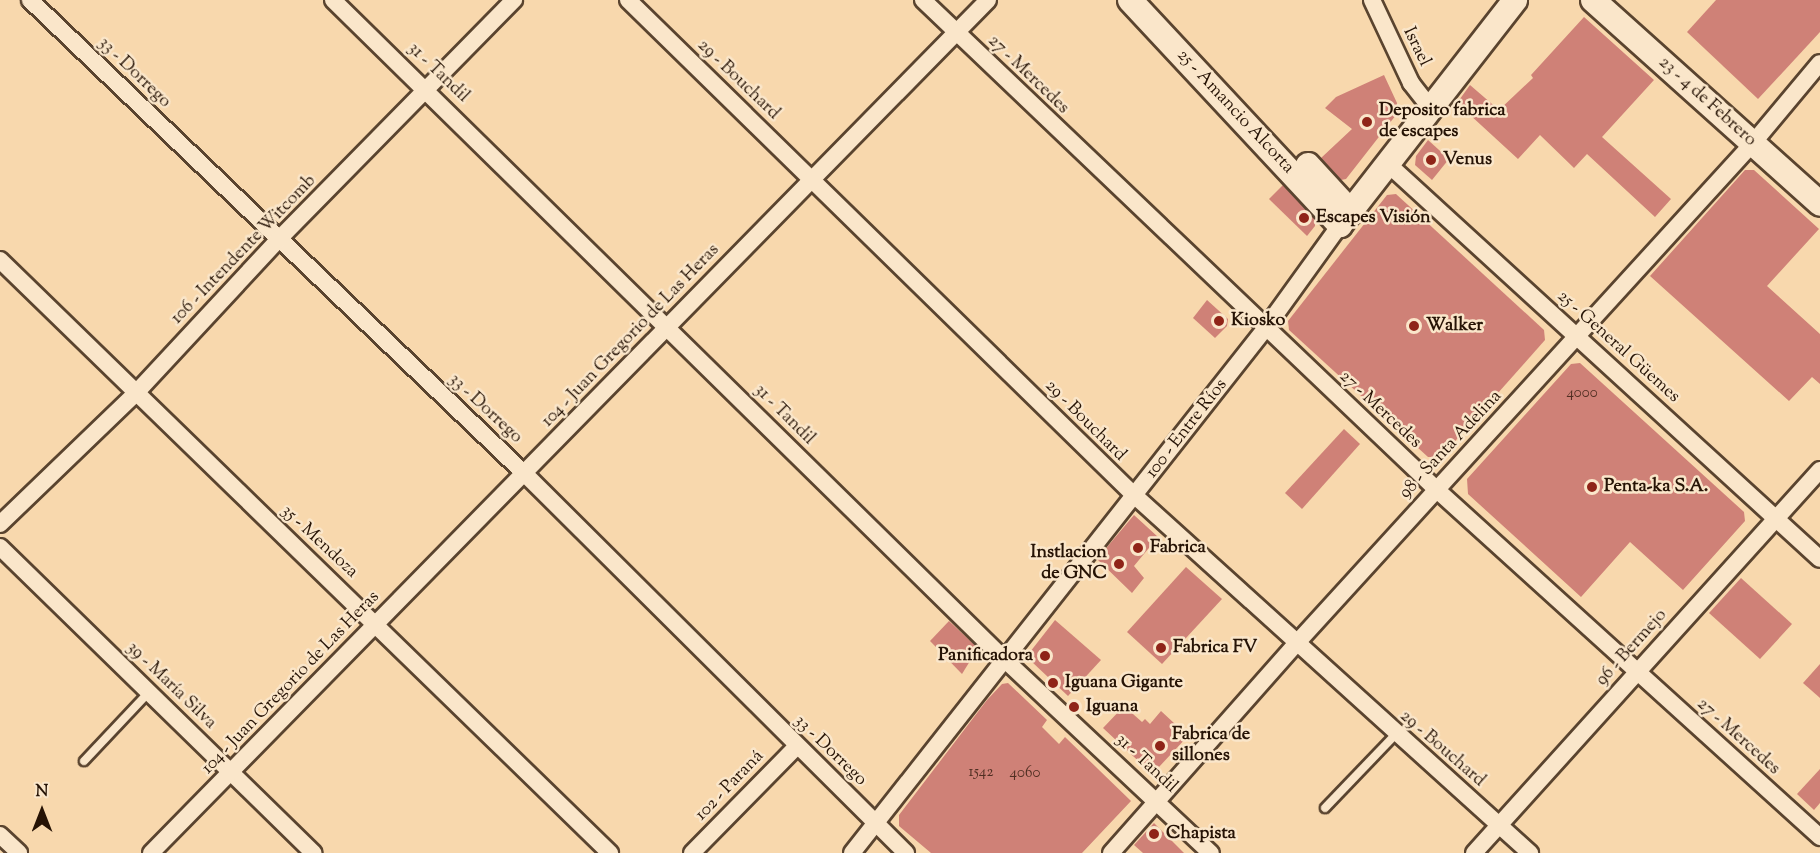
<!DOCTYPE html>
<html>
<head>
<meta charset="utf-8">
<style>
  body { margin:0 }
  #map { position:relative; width:1820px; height:853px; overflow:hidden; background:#f8d8ad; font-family:"Sorts Mill Goudy",serif }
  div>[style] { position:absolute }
  .building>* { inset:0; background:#cf8177 }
  .roads { filter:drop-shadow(2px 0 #5a442f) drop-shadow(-2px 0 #5a442f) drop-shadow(0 2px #5a442f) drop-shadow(0 -2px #5a442f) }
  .lane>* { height:8px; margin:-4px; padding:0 4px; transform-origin:4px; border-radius:4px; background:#fae6ca }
  .street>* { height:16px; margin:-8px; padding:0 8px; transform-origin:8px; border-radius:8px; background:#fae6ca }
  .secondary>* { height:24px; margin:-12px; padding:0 12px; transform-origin:12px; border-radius:12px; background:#fae6ca }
  .dots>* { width:16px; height:16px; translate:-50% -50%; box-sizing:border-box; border:3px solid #fae6ca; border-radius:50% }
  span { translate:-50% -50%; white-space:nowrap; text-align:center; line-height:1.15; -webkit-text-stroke:5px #fae6ca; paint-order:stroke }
  .number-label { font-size:15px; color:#502e22 }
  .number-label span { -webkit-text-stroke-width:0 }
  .street-label { font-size:18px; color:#261305 }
  .poi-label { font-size:18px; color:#261305; font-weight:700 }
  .left { translate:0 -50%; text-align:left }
  .right { translate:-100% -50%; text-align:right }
  .north { position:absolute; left:12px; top:781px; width:60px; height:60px; -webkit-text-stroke:4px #fae6ca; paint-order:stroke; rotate:0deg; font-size:16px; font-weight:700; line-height:24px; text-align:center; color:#261305 }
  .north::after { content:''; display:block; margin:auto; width:21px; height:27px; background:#261305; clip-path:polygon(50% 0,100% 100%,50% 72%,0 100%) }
</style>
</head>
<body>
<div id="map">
  <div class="building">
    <div style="clip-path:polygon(1716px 0,1820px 0,1820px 32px,1758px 99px,1687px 32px)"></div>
    <div style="clip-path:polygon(1584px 17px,1654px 80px,1602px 137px,1671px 199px,1655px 217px,1587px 154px,1574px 168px,1540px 135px,1518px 159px,1457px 103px,1470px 85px,1499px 110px,1533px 78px,1531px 75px)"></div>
    <div style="clip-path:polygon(1384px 75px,1397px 103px,1396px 115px,1346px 179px,1341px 180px,1321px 158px,1352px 129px,1325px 108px,1336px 97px)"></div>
    <div style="clip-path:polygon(1428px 140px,1449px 159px,1432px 180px,1415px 165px,1416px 156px)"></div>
    <div style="clip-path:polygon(1745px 170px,1754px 170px,1819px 229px,1767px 286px,1820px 334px,1820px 384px,1812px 377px,1789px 401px,1650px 276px)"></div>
    <div style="clip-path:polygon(1283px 185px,1315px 219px,1315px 226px,1307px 236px,1269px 199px)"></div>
    <div style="clip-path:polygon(1396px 194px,1544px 330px,1545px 340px,1441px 457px,1428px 457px,1289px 330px,1288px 321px,1387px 195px)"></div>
    <div style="clip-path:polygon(1207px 300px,1228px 319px,1227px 326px,1215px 338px,1193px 318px)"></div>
    <div style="clip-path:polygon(1580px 363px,1744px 512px,1745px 521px,1683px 590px,1630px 542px,1581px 597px,1468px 494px,1467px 479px,1571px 364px)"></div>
    <div style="clip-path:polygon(1344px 429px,1360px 444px,1302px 509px,1285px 493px)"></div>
    <div style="clip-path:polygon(1134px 515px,1158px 537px,1134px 566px,1144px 578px,1132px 593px,1097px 559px)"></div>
    <div style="clip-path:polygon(1186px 567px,1222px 599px,1162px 664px,1127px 632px)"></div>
    <div style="clip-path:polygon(1741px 578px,1792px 624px,1760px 659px,1709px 613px)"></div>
    <div style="clip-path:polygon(1055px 620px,1101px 660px,1068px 696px,1031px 661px,1030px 652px)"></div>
    <div style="clip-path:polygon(949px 621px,978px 648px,962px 674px,930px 641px)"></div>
    <div style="clip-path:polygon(1820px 664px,1820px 698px,1803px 683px)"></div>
    <div style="clip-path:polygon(1008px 683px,1047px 720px,1042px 727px,1059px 744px,1065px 737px,1131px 801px,1082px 853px,931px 853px,899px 826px,899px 815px,987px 700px,1002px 684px)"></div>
    <div style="clip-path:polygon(1124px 706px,1142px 722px,1145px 719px,1150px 724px,1161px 711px,1188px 736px,1158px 768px,1148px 770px,1103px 728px)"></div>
    <div style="clip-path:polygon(1820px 769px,1820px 803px,1814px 810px,1797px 794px)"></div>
    <div style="clip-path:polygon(1154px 823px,1184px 853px,1143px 853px,1134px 845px)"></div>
  </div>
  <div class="roads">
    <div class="lane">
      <div style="left:84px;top:761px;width:95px;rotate:-46.7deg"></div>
      <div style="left:1325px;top:808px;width:103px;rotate:-46.2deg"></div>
    </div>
    <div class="street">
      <div style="left:30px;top:0;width:684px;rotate:43.76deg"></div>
      <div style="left:524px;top:473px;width:539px;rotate:44.85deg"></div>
      <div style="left:333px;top:0;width:939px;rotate:44.48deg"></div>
      <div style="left:1003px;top:658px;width:285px;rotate:43.2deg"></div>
      <div style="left:628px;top:0;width:708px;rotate:44.37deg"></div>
      <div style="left:1134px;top:495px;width:534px;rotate:42.11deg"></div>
      <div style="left:923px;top:0;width:710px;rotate:43.63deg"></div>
      <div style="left:1437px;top:490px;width:517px;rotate:42.18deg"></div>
      <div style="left:1372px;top:0;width:92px;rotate:64.8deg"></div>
      <div style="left:1411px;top:83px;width:31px;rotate:52deg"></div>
      <div style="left:1388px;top:164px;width:585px;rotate:42.44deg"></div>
      <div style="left:0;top:260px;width:851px;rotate:44.19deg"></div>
      <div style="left:0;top:524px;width:187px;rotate:-43.9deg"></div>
      <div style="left:135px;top:394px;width:210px;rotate:-47.1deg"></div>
      <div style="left:278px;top:240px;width:337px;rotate:-45.5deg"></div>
      <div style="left:0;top:547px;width:438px;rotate:44.3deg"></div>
      <div style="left:0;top:835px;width:26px;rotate:43deg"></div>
      <div style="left:151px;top:853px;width:1195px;rotate:-45.54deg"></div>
      <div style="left:692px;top:853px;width:148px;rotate:-45.5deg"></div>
      <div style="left:852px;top:853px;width:667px;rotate:-51.76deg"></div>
      <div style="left:1265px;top:329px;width:128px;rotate:-54.2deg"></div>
      <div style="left:1111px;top:853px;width:278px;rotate:-48.5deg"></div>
      <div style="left:1295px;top:645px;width:680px;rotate:-47.62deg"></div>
      <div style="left:1753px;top:143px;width:104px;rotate:-50.1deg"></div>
      <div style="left:1474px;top:853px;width:516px;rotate:-47.91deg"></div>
    </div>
    <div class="secondary">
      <div style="left:1130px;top:0;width:308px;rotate:47deg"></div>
      <div style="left:1340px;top:225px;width:285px;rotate:-52.1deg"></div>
      <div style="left:1593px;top:0;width:305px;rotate:41.9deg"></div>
      <div style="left:1308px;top:165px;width:64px;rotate:47.5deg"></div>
    </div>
  </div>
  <div class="dots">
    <div style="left:1367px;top:122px;background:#8f2418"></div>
    <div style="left:1431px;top:160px;background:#8f2418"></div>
    <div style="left:1304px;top:218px;background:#8f2418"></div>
    <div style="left:1219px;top:321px;background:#8f2418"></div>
    <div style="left:1414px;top:326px;background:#8f2418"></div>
    <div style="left:1592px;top:487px;background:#8f2418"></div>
    <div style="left:1138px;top:548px;background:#8f2418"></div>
    <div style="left:1119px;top:564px;background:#8f2418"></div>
    <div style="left:1161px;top:648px;background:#8f2418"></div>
    <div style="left:1045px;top:656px;background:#8f2418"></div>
    <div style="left:1053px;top:683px;background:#8f2418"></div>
    <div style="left:1074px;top:707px;background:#8f2418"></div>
    <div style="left:1160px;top:746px;background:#8f2418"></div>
    <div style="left:1154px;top:834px;background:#8f2418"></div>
  </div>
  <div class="number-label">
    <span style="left:1582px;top:394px">4000</span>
    <span style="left:981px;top:773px">1542</span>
    <span style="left:1025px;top:774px">4060</span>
  </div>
  <div class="street-label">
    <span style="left:1416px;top:47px;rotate:64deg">Israel</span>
    <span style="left:134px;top:73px;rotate:44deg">33 - Dorrego</span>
    <span style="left:438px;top:73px;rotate:44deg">31 - Tandil</span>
    <span style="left:1028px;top:75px;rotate:44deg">27 - Mercedes</span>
    <span style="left:738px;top:80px;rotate:44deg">29 - Bouchard</span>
    <span style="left:1707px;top:102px;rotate:42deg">23 - 4 de Febrero</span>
    <span style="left:1235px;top:112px;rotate:47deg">25 - Amancio Alcorta</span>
    <span style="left:244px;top:250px;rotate:-46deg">106 - Intendente Witcomb</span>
    <span style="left:631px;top:336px;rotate:-46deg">104 - Juan Gregorio de Las Heras</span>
    <span style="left:1618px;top:347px;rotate:42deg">25 - General Güemes</span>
    <span style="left:485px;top:409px;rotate:43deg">33 - Dorrego</span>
    <span style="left:1380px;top:410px;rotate:43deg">27 - Mercedes</span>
    <span style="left:784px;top:415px;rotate:45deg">31 - Tandil</span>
    <span style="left:1085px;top:421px;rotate:45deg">29 - Bouchard</span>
    <span style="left:1187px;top:429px;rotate:-52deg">100 - Entre Ríos</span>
    <span style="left:1451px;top:445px;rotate:-47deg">98 - Santa Adelina</span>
    <span style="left:319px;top:542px;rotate:43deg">35 - Mendoza</span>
    <span style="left:1632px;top:648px;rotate:-48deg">96 - Bermejo</span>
    <span style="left:291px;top:683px;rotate:-46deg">104 - Juan Gregorio de Las Heras</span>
    <span style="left:171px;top:686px;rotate:44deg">39 - María Silva</span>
    <span style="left:1738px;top:737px;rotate:42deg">27 - Mercedes</span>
    <span style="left:1442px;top:749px;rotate:41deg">29 - Bouchard</span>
    <span style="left:830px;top:751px;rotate:44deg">33 - Dorrego</span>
    <span style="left:1146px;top:764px;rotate:43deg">31 - Tandil</span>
    <span style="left:730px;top:786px;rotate:-46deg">102 - Paraná</span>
  </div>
  <div class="poi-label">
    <span class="left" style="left:1379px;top:122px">Deposito fabrica<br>de escapes</span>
    <span class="left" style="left:1443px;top:160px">Venus</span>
    <span class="left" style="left:1316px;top:218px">Escapes Visión</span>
    <span class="left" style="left:1231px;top:321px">Kiosko</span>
    <span class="left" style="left:1426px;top:326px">Walker</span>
    <span class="left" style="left:1604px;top:487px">Penta-ka S.A.</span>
    <span class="left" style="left:1150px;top:548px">Fabrica</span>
    <span class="right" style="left:1107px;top:564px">Instlacion<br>de GNC</span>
    <span class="left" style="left:1173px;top:648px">Fabrica FV</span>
    <span class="right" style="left:1033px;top:656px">Panificadora</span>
    <span class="left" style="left:1065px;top:683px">Iguana Gigante</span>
    <span class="left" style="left:1086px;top:707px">Iguana</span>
    <span class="left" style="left:1172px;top:746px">Fabrica de<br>sillones</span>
    <span class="left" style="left:1166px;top:834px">Chapista</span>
  </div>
  <div class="north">N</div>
</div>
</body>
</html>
